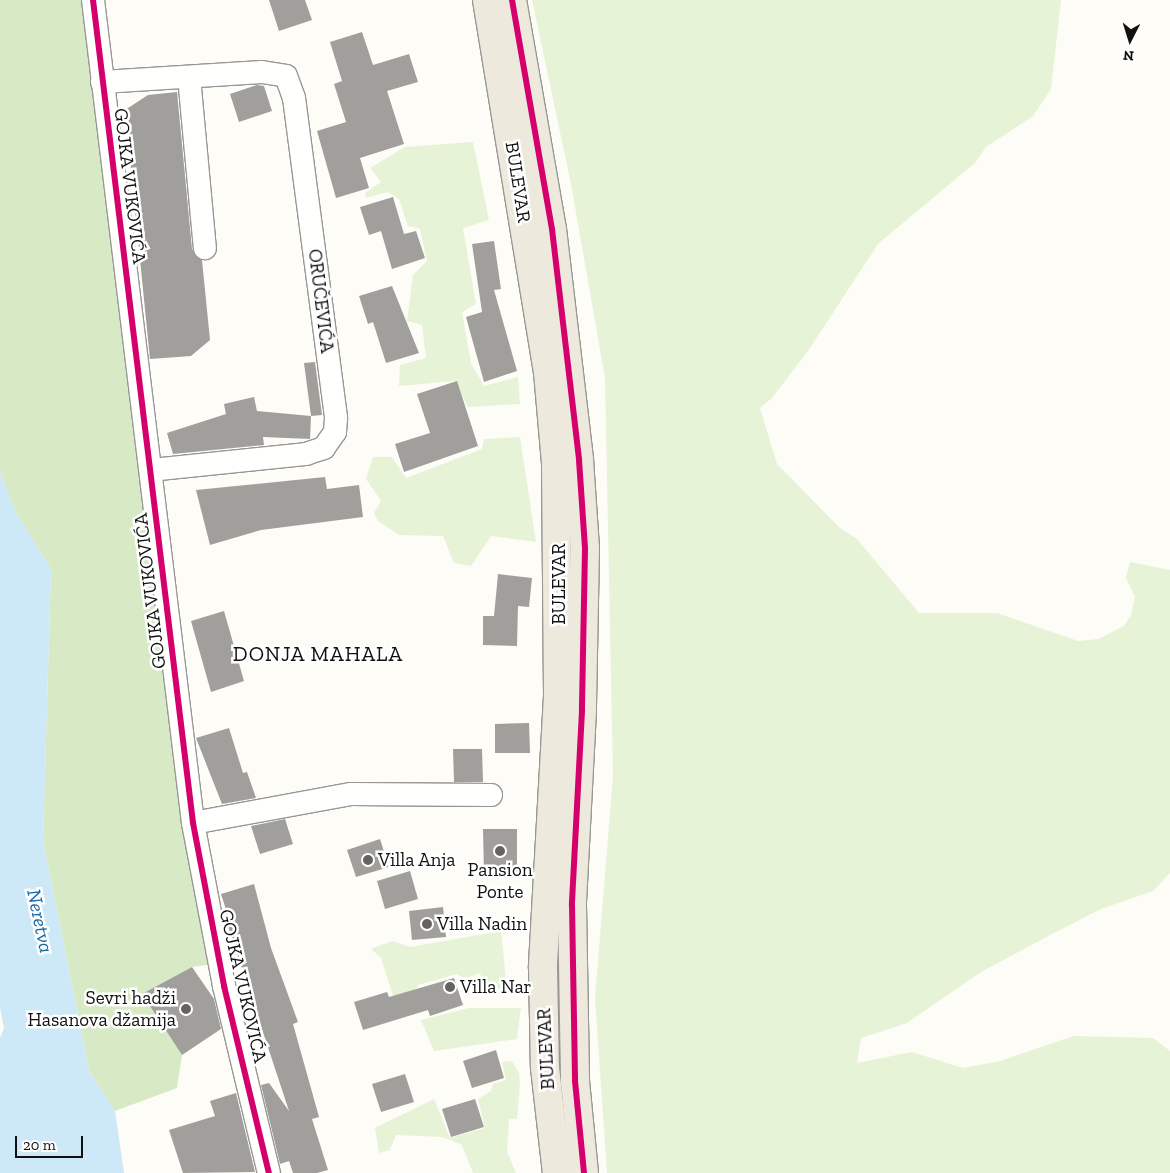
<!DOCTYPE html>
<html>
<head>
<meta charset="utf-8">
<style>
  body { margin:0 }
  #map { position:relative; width:1170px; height:1173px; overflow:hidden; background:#fdfcf7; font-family:"Zilla Slab",serif }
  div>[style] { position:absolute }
  .green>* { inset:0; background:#e7f3d7 }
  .forest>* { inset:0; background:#d8eac5 }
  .water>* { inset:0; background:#cde8f7 }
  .building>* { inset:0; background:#a19f9c }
  .roads { filter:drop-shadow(1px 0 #979795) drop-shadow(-1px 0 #979795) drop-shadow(0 1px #979795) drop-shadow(0 -1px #979795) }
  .street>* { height:22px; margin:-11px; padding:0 11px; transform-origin:11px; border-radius:11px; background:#fffffe }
  .primary>* { height:28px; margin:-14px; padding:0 14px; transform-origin:14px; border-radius:14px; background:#ede9dc }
  .cycleway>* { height:6px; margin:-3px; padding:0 3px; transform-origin:3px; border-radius:3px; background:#d6006c }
  .dots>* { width:14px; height:14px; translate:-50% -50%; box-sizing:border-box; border:2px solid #fff; border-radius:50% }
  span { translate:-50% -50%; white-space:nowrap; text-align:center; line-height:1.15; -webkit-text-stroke:5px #fff; paint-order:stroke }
  .street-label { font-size:19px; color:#111 }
  .poi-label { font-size:19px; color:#111 }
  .left { translate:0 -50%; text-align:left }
  .right { translate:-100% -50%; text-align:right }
  .water-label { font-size:20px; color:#1768a6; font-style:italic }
  .quarter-label { font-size:21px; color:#111; letter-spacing:1px }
  .north { position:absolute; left:1105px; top:15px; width:50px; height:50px; -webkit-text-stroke:4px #fff; paint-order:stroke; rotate:185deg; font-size:14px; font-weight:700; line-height:20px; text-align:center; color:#111 }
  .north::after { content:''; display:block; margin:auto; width:18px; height:22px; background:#111; clip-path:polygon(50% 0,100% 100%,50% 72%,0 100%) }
  .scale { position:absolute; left:15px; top:1136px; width:68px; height:22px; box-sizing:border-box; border:2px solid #111; border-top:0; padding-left:6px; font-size:15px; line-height:18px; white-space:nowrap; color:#111; -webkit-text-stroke:4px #fff; paint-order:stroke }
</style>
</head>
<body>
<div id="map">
  <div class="green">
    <div style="clip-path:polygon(532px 0,1061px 0,1051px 89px,1033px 116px,986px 147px,975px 163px,878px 244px,808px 351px,772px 398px,760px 408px,777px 464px,840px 528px,857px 539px,919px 613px,997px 613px,1078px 641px,1098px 639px,1124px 626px,1131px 615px,1135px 597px,1126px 578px,1130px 562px,1170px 570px,1170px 873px,1153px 891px,1101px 909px,1054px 933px,981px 972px,907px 1023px,861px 1038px,857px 1063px,912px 1052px,963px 1068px,1000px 1061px,1074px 1036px,1153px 1038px,1170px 1051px,1170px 1173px,607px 1173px,595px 998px,613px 776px,605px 378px,571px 184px)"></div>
    <div style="clip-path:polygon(473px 142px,489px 220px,463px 228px,476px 304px,462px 312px,471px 363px,484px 386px,518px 377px,520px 404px,468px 407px,455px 381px,399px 386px,400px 365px,426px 358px,422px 325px,407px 321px,413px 275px,427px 261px,420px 229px,408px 226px,399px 199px,387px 192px,366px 198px,365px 193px,381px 182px,370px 168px,405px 147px)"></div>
    <div style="clip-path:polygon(520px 437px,536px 542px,491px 536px,471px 566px,454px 563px,443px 536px,399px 535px,378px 521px,374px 513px,381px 501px,366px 479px,373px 457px,392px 457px,406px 478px,482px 449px,484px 439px)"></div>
    <div style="clip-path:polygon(501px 931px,506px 980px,500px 989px,485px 988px,480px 973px,464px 979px,457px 974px,418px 985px,414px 994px,394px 999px,381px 958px,371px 949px,392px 941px,410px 947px)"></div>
    <div style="clip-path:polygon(469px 1008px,521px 1008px,517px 1039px,434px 1051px,421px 1020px)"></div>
    <div style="clip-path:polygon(512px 1061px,519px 1073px,520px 1085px,517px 1119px,509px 1119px,507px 1152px,516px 1173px,473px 1173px,462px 1145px,443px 1137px,396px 1135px,390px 1150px,379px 1153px,375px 1128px,434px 1099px,450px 1138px,485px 1128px,478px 1099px,491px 1091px,493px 1084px,506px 1080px,502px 1062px)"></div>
  </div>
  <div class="forest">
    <div style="clip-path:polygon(0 0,93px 0,220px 963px,192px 967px,142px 994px,182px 1055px,177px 1088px,115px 1111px,89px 1070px,43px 841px,51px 569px,15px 511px,0 471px)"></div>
  </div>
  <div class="water">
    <div style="clip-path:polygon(0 471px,15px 511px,51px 569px,43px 841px,89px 1070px,115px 1111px,124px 1173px,0 1173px,0 1038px,4px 1028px,0 1008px)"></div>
  </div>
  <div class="building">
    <div style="clip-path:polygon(269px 0,305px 0,312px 20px,279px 31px)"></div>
    <div style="clip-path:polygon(362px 32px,373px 65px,409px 54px,418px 82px,387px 91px,404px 144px,360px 158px,369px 188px,336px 198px,317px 131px,346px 122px,334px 84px,342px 81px,330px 42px)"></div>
    <div style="clip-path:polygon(257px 85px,264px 86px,272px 111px,239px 122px,230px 94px)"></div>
    <div style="clip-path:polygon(177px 92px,192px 249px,202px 260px,210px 340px,191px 356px,150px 359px,125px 110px,148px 95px)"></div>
    <div style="clip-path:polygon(393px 197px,404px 234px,416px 231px,425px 258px,392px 269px,381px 231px,369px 235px,360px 207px)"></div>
    <div style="clip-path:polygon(494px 241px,501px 289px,494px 290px,517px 371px,484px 382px,466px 317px,482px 312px,472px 244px)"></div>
    <div style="clip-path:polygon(392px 286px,419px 353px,386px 363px,373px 322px,368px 324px,359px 296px)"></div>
    <div style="clip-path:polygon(315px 362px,322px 415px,311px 416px,304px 363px)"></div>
    <div style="clip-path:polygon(457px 381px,478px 446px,404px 472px,395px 444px,430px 433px,417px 394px)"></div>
    <div style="clip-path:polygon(254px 397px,257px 411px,311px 416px,310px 439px,263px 437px,264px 445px,173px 454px,167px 433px,226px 414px,224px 404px)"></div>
    <div style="clip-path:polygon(325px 477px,327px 489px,359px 485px,363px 517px,261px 530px,210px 545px,196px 490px)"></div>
    <div style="clip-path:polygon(498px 574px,532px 578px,529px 607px,518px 606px,517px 646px,483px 645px,483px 616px,494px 616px)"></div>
    <div style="clip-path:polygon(224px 611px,244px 681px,211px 692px,191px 621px)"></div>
    <div style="clip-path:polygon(529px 723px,530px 753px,495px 753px,495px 724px)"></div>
    <div style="clip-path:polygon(229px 728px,243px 773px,247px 772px,256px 798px,222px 804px,196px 738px)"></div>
    <div style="clip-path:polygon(453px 749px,482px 749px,483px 782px,454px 782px)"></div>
    <div style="clip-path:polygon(285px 819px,293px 844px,260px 854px,251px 826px)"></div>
    <div style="clip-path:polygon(483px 829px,517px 829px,517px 873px,484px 874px)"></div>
    <div style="clip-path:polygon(380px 839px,389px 867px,356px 877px,347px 850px)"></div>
    <div style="clip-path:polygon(410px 871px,418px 899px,385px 909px,377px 881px)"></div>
    <div style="clip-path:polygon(254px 884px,271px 948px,298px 1022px,293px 1024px,319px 1117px,312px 1119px,328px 1170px,317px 1173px,293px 1173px,289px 1161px,280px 1164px,261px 1085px,269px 1083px,289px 1111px,228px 926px,231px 925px,221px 894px)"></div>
    <div style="clip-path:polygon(443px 907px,446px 937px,412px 940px,409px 911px)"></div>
    <div style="clip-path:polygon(192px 967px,214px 999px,221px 1029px,182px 1055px,142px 994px)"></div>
    <div style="clip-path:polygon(454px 978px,463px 1005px,430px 1016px,428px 1010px,363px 1030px,354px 1002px,387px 992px,389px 997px)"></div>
    <div style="clip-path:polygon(496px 1050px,504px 1078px,472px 1088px,463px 1061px)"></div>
    <div style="clip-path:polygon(405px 1074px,414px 1102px,381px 1112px,372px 1084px)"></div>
    <div style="clip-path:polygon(236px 1093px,255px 1172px,183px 1173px,169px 1130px,215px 1116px,210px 1101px)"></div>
    <div style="clip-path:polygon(475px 1099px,484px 1127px,451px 1137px,442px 1109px)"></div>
  </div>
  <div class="roads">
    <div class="street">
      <div style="left:93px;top:0;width:829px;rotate:83.07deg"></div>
      <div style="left:193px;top:823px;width:166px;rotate:79.2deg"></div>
      <div style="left:224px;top:986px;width:192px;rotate:76.5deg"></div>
      <div style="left:189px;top:77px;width:172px;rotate:84.7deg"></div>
      <div style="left:102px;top:82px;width:160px;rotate:-3.6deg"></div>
      <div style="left:262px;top:72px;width:24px;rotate:9deg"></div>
      <div style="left:286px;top:76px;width:23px;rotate:70deg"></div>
      <div style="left:294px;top:98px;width:323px;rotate:82.5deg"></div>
      <div style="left:336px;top:418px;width:14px;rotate:94deg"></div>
      <div style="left:335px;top:432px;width:19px;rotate:125deg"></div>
      <div style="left:324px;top:448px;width:19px;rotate:162deg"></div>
      <div style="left:306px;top:454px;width:156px;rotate:174.1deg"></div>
      <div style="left:193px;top:823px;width:161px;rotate:-10.4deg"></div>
      <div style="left:351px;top:794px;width:140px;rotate:0.4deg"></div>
    </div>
    <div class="primary">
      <div style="left:487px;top:0;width:377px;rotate:80.7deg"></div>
      <div style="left:548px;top:372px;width:92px;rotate:85deg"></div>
      <div style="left:556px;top:464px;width:232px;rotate:89.5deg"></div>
      <div style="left:558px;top:696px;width:272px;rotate:93.2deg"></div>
      <div style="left:543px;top:968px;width:100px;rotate:88.9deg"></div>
      <div style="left:545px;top:1068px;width:106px;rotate:83.5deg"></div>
      <div style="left:512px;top:0;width:232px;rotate:80.1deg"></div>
      <div style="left:552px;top:229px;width:233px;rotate:83.3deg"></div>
      <div style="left:579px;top:460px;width:89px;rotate:86.1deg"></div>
      <div style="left:585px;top:549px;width:162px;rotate:91.1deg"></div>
      <div style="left:582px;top:711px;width:194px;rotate:93deg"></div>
      <div style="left:572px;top:905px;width:176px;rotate:89deg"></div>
      <div style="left:575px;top:1081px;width:92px;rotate:84.4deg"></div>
    </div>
  </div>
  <div class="cycleway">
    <div style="left:93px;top:0;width:829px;rotate:83.07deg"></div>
    <div style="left:193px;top:823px;width:166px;rotate:79.2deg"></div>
    <div style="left:224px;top:986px;width:192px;rotate:76.5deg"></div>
    <div style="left:512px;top:0;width:232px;rotate:80.1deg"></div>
    <div style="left:552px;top:229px;width:233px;rotate:83.3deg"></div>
    <div style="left:579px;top:460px;width:89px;rotate:86.1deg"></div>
    <div style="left:585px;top:549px;width:162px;rotate:91.1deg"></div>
    <div style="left:582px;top:711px;width:194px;rotate:93deg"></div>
    <div style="left:572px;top:905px;width:176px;rotate:89deg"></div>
    <div style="left:575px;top:1081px;width:92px;rotate:84.4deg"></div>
  </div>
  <div class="dots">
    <div style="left:500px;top:851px;background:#646362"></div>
    <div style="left:368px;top:860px;background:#646362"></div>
    <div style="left:427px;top:924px;background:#646362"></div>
    <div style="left:450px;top:987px;background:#646362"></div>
    <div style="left:186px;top:1009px;background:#646362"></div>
  </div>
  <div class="street-label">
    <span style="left:518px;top:182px;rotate:81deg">BULEVAR</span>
    <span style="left:130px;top:186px;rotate:83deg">GOJKA VUKOVIĆA</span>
    <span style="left:321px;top:301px;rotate:83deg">ORUČEVIĆA</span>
    <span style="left:559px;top:584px;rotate:-90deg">BULEVAR</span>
    <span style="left:150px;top:591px;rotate:-97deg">GOJKA VUKOVIĆA</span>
    <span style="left:243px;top:986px;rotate:77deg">GOJKA VUKOVIĆA</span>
    <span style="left:546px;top:1049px;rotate:-93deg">BULEVAR</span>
  </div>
  <div class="poi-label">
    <span class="left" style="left:378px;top:860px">Villa Anja</span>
    <span style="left:500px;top:881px">Pansion<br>Ponte</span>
    <span class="left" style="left:437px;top:924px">Villa Nadin</span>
    <span class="left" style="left:460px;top:987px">Villa Nar</span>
    <span class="right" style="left:176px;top:1009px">Sevri hadži<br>Hasanova džamija</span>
  </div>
  <div class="water-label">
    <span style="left:40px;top:921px;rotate:78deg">Neretva</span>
  </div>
  <div class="quarter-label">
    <span style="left:318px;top:654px">DONJA MAHALA</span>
  </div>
  <div class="north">N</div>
  <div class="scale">20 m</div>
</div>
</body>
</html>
